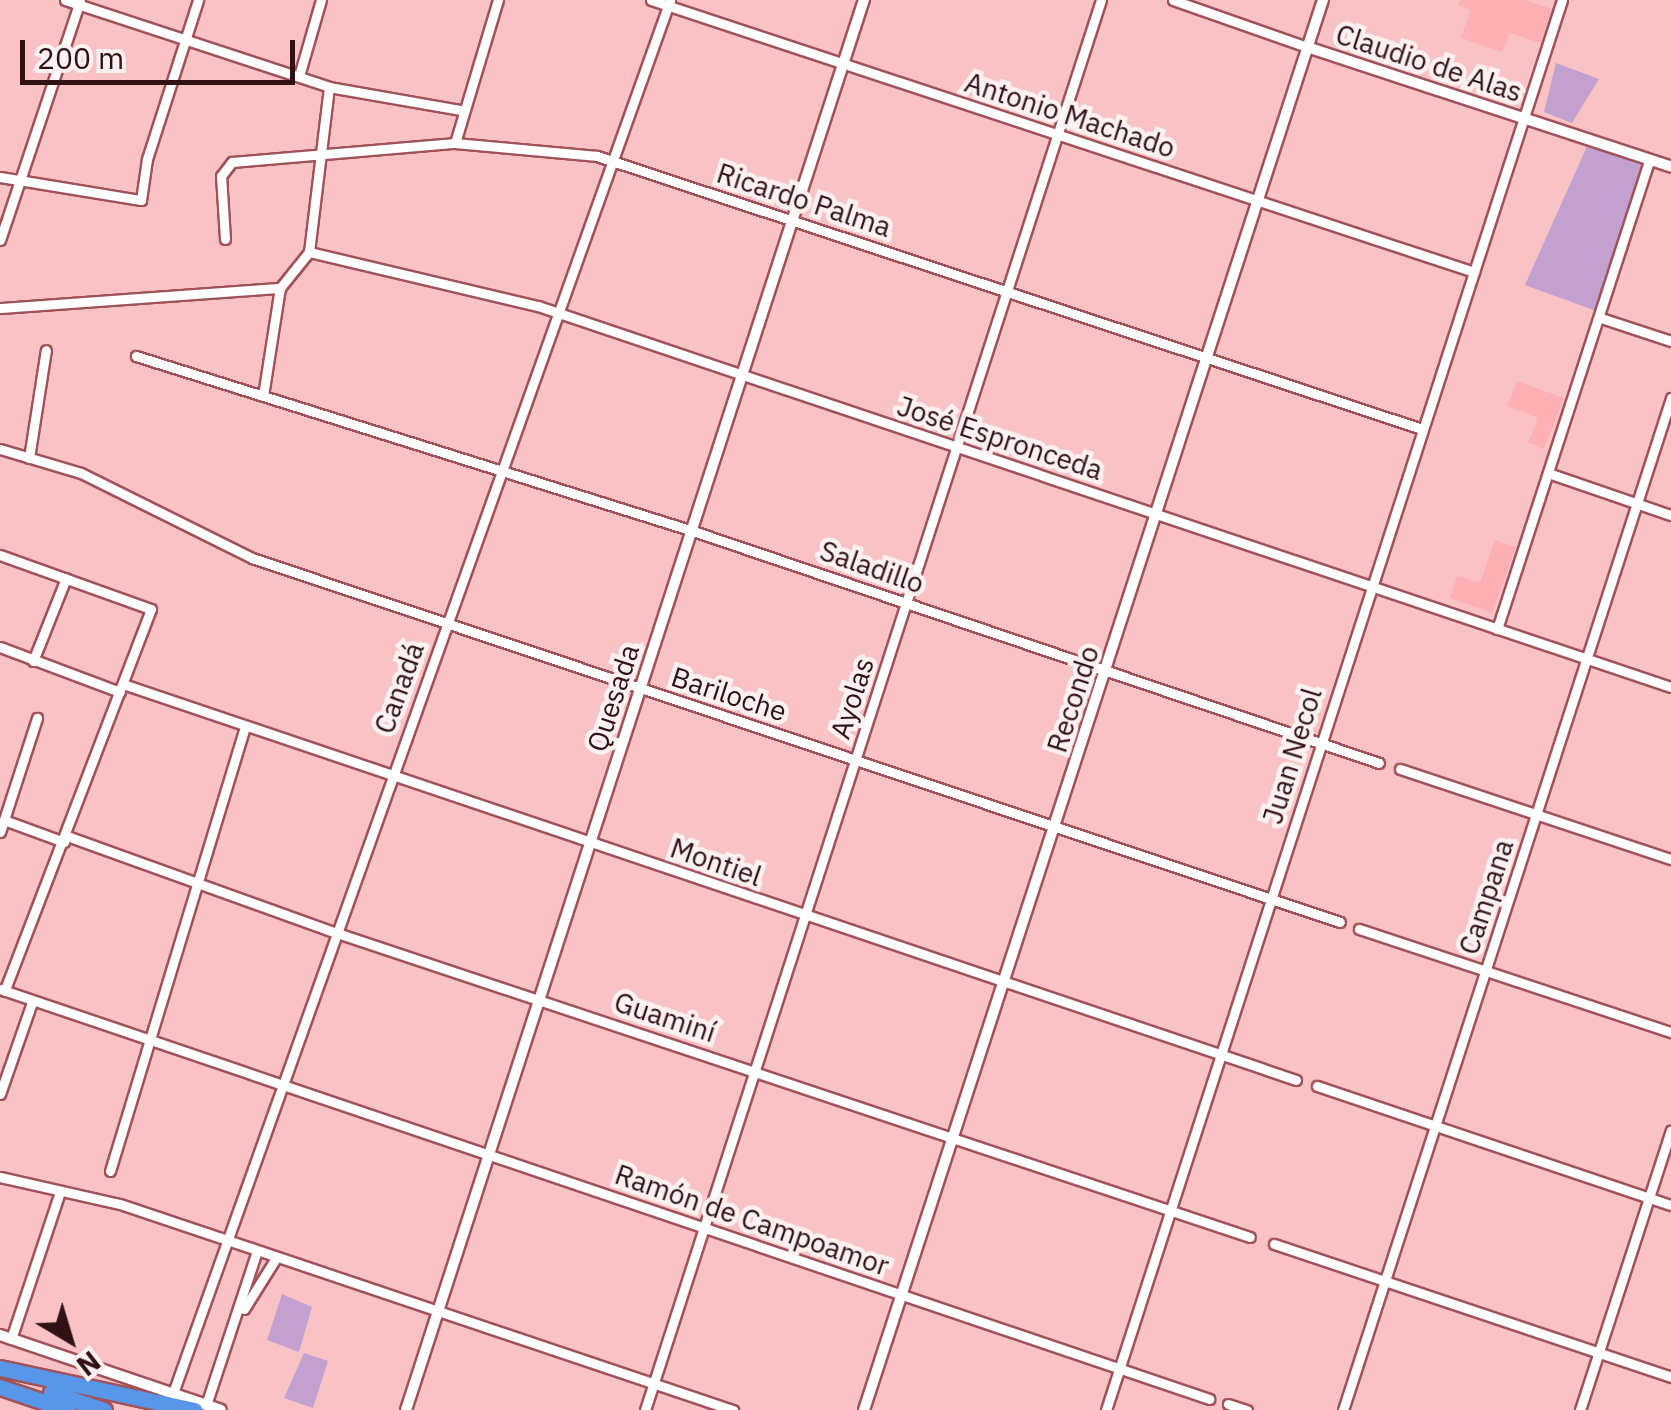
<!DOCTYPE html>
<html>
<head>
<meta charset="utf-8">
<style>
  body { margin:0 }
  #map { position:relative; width:1671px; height:1410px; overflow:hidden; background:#f9c3c5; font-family:"IBM Plex Sans",sans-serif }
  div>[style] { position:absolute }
  .built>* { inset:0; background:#feb0b5 }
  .green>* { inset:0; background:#c2a0d0 }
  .roads { filter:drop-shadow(2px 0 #a15259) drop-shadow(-2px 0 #a15259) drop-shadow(0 2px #a15259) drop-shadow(0 -2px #a15259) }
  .minor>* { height:9px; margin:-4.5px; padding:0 4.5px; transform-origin:4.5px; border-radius:4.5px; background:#fff }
  .tertiary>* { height:10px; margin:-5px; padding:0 5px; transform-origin:5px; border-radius:5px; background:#fff }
  .motorway>* { height:15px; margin:-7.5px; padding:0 7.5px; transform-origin:7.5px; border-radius:7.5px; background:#5796e8 }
  span { translate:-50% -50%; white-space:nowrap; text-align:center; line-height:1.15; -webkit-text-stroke:9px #fbf1f1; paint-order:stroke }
  .street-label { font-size:28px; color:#301114 }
  .north { position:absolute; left:20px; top:1290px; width:100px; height:100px; -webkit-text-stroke:8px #fbf1f1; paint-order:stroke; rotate:142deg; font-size:28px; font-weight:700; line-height:40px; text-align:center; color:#301114 }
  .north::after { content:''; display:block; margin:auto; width:35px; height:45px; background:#301114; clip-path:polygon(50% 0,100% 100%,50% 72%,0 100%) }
  .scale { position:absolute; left:20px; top:40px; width:275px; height:45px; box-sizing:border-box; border:5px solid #301114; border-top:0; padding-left:12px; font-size:30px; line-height:35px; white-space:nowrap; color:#301114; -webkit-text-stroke:8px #fbf1f1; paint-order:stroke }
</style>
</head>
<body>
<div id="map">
  <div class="built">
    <div style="clip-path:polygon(1460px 0,1525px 0,1552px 9px,1540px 43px,1510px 33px,1502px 52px,1461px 38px,1471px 10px,1458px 5px)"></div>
    <div style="clip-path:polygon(1517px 381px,1564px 398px,1544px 449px,1528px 443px,1538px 418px,1507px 406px)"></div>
    <div style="clip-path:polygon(1495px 540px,1516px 547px,1492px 613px,1450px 598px,1457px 576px,1480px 583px)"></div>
  </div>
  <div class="green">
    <div style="clip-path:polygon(1556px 63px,1599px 79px,1572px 123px,1544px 112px)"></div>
    <div style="clip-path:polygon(1588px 144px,1644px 162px,1599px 312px,1525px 285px)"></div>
    <div style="clip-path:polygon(282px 1294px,312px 1307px,299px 1352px,267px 1340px)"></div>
    <div style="clip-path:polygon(304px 1353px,328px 1361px,313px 1408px,284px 1398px)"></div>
  </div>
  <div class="roads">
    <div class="minor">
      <div style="left:65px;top:0;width:278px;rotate:18.2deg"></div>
      <div style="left:329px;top:87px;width:134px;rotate:9.9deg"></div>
      <div style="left:651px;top:0;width:867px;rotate:18.29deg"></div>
      <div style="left:1173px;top:0;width:142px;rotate:19.3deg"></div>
      <div style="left:299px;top:76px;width:79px;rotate:-73.9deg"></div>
      <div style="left:455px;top:143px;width:149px;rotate:-73.3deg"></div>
      <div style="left:0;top:177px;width:143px;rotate:9.3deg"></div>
      <div style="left:141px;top:200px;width:41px;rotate:-81.7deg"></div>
      <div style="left:147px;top:159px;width:167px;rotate:-72.2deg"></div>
      <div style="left:225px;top:239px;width:63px;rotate:-93.6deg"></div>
      <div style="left:221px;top:176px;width:18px;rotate:-52deg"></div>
      <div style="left:232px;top:162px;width:224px;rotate:-4.9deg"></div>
      <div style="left:455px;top:143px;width:143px;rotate:5.2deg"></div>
      <div style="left:597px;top:156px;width:869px;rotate:18.31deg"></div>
      <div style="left:0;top:240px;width:252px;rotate:-71.5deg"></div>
      <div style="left:309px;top:252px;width:235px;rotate:13.3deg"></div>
      <div style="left:538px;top:306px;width:1195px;rotate:18.59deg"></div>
      <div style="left:0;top:308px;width:281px;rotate:-4.1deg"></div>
      <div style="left:1601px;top:318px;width:74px;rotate:18.2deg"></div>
      <div style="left:136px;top:356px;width:581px;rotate:17.44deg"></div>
      <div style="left:690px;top:530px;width:727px;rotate:18.68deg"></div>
      <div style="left:263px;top:396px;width:109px;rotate:-81.1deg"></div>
      <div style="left:280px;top:288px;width:46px;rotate:-51.1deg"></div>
      <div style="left:309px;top:252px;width:166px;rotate:-83.1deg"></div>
      <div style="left:0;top:449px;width:84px;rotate:16.5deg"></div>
      <div style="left:81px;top:473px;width:191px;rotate:26.4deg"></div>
      <div style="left:252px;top:558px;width:1147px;rotate:18.5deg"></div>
      <div style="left:29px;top:458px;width:109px;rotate:-81.1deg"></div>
      <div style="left:1551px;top:474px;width:127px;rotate:18.9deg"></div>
      <div style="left:0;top:555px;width:160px;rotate:19.7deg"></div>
      <div style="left:151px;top:609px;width:409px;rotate:111deg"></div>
      <div style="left:1497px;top:629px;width:493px;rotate:-72deg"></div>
      <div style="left:0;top:647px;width:128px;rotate:20.6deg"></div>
      <div style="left:33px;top:661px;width:89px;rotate:-68.3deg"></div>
      <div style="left:123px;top:684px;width:1238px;rotate:18.65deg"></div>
      <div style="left:1400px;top:769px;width:286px;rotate:18.4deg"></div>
      <div style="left:4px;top:820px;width:64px;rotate:20.1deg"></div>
      <div style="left:0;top:832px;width:120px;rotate:-72deg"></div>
      <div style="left:67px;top:836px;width:287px;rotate:19.8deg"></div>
      <div style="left:337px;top:933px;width:962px;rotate:18.42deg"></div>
      <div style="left:1359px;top:929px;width:329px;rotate:18.3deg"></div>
      <div style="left:0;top:989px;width:1277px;rotate:18.73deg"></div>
      <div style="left:1317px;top:1086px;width:373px;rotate:18.6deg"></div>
      <div style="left:0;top:1094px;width:97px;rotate:-70.8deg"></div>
      <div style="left:110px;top:1171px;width:462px;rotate:-73.1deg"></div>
      <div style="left:0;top:1177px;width:123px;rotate:12.7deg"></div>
      <div style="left:120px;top:1204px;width:647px;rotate:18.58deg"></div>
      <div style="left:1274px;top:1244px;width:419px;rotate:18.5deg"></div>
      <div style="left:244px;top:1309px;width:60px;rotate:-57.9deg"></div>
      <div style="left:11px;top:1339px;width:152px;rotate:-71.6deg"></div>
      <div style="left:173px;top:1393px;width:1479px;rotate:-70.36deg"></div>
      <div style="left:1228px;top:1404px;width:20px;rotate:18deg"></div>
      <div style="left:206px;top:1405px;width:162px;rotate:-71.7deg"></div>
      <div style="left:645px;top:1410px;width:1482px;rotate:-72.08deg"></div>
      <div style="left:1106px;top:1410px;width:1482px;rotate:-72.08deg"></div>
      <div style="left:1343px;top:1410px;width:1064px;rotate:-72.04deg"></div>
      <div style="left:1580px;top:1410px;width:294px;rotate:-72deg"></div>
    </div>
    <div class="tertiary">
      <div style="left:1307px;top:47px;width:383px;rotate:18.2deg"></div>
      <div style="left:0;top:1335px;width:233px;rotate:18.7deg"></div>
      <div style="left:406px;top:1410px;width:1483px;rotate:-72.01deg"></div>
      <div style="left:864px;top:1410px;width:1483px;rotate:-71.97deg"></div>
    </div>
    <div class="motorway">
      <div style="left:0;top:1368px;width:199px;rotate:12.2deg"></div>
      <div style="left:0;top:1387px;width:72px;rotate:18.7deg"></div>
      <div style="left:51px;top:1392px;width:56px;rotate:18.8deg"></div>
    </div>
  </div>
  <div class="street-label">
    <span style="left:1429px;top:63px;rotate:18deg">Claudio de Alas</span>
    <span style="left:1070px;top:115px;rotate:18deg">Antonio Machado</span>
    <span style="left:804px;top:200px;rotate:18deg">Ricardo Palma</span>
    <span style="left:1000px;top:438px;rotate:18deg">José Espronceda</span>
    <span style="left:872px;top:567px;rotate:19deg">Saladillo</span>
    <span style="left:399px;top:688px;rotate:-70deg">Canadá</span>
    <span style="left:729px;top:694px;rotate:18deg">Bariloche</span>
    <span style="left:613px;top:698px;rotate:-72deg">Quesada</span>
    <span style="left:852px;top:698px;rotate:-72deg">Ayolas</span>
    <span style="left:1073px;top:699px;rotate:-72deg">Recondo</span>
    <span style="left:1292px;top:756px;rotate:-73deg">Juan Necol</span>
    <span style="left:716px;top:862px;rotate:19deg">Montiel</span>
    <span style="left:1486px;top:897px;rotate:-72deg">Campana</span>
    <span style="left:665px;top:1017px;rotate:18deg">Guaminí</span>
    <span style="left:752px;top:1220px;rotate:19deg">Ramón de Campoamor</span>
  </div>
  <div class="north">N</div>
  <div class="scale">200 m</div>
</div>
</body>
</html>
